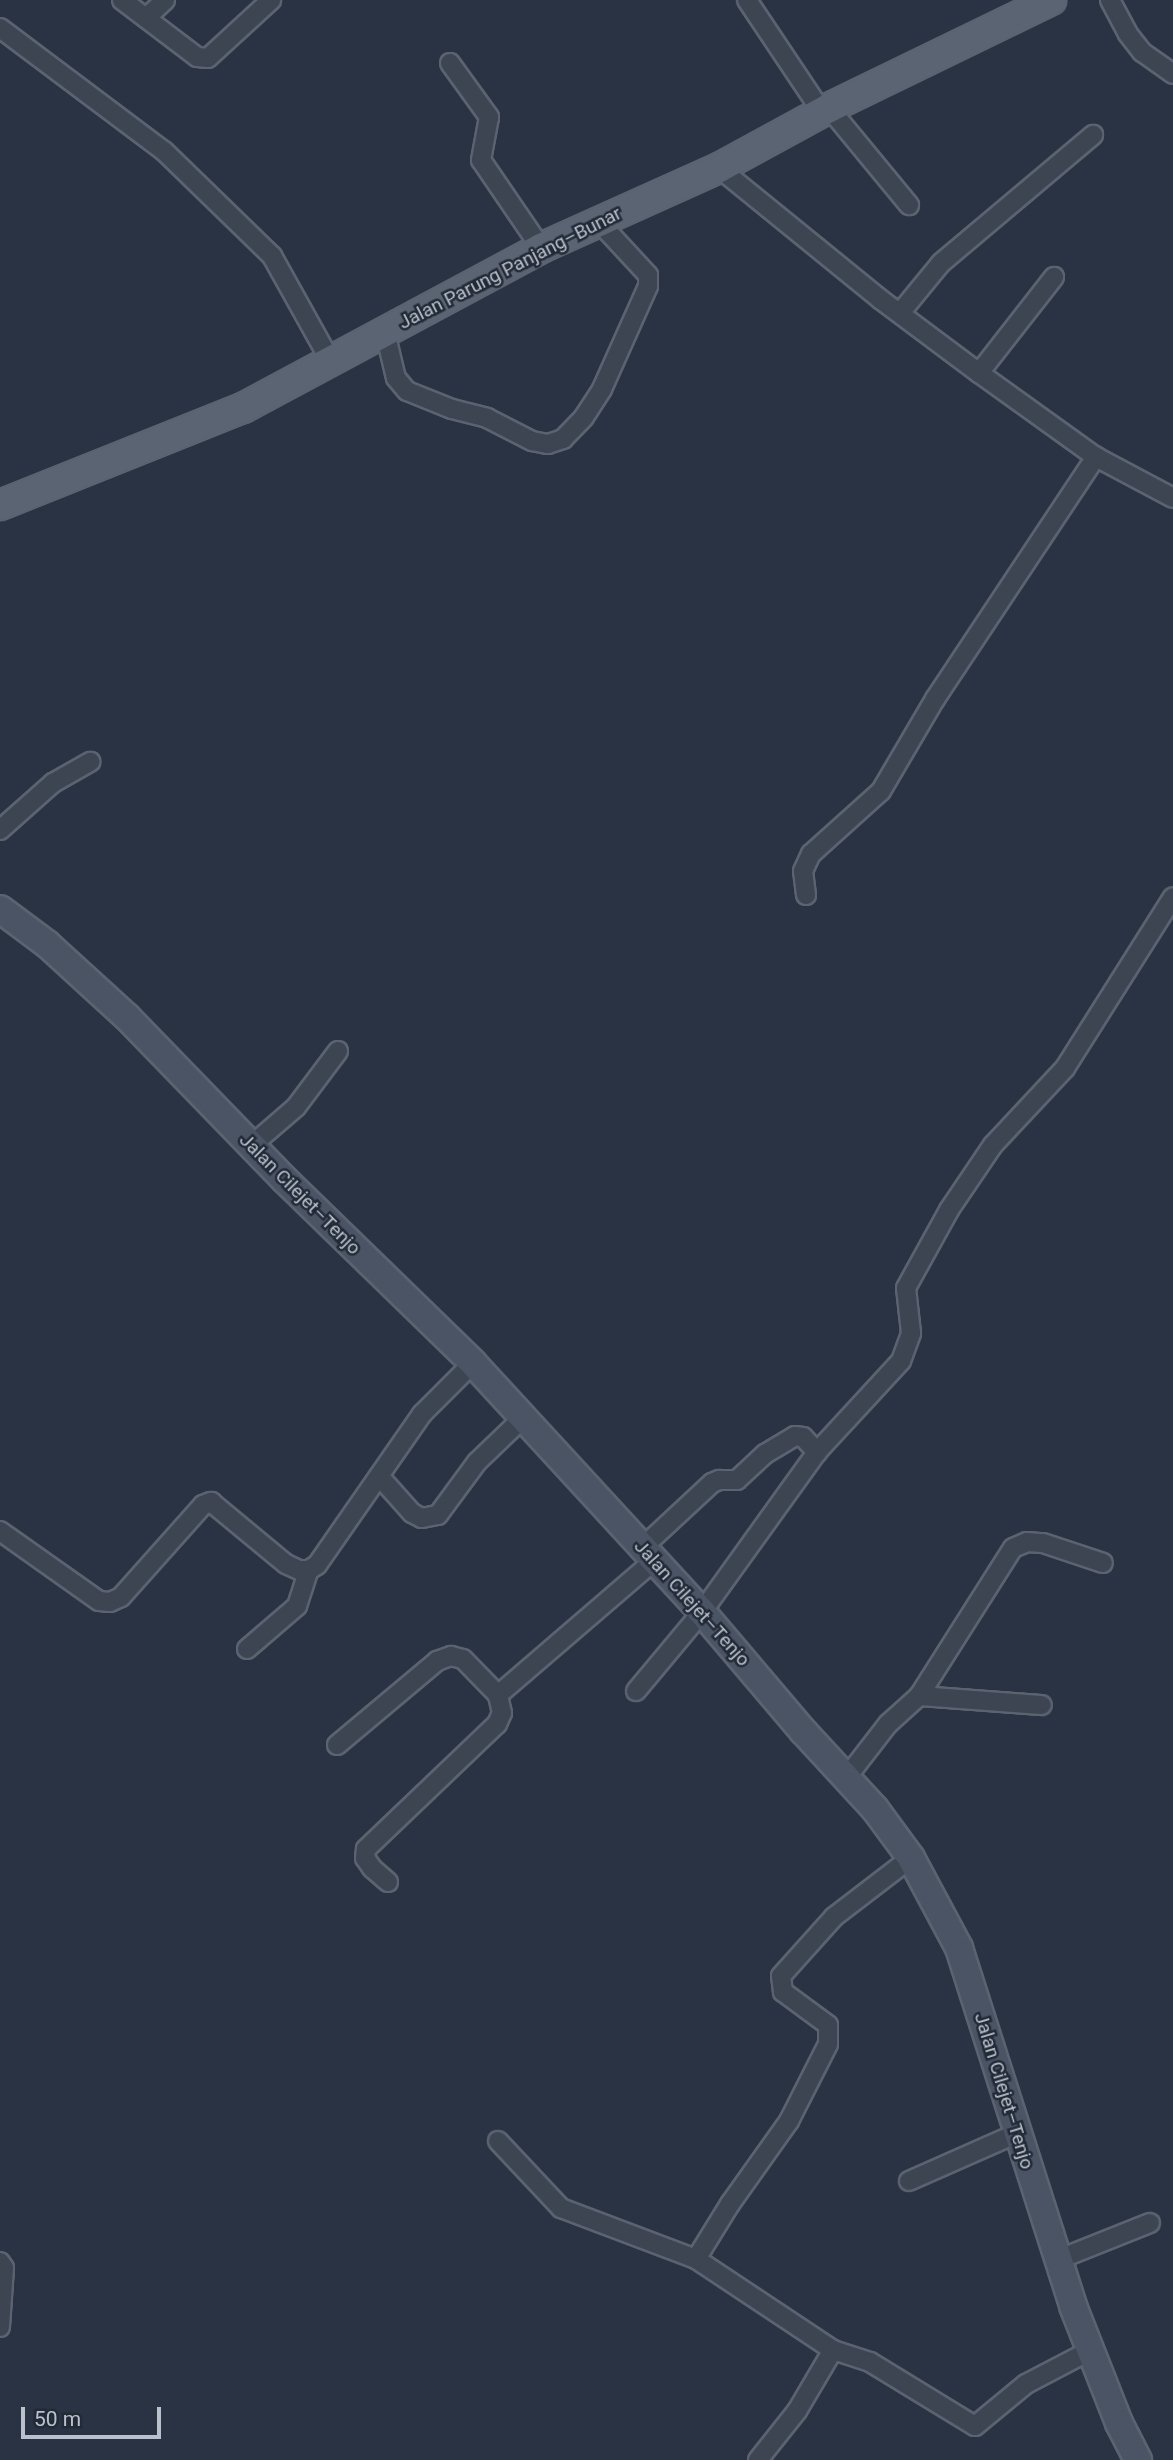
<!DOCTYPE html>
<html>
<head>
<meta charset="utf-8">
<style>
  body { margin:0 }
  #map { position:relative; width:1173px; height:2460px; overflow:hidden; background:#293343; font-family:Roboto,sans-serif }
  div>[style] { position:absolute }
  .roads { filter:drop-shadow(2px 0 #5b6370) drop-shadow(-2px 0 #5b6370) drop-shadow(0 2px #5b6370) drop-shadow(0 -2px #5b6370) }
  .minor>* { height:18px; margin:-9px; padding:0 9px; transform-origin:9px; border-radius:9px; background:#3d4552 }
  .secondary>* { height:26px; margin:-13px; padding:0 13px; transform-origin:13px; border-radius:13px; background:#4b5465 }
  .primary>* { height:28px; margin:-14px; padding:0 14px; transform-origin:14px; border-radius:14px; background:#5b6472 }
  span { translate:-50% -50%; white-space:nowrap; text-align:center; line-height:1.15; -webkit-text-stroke:5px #222a38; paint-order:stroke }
  .street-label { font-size:19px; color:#bac1cc }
  .scale { position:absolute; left:21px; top:2407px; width:140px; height:32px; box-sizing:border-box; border:4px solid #bac1cc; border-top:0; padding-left:9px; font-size:21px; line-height:24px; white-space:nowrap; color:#bac1cc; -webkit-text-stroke:5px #222a38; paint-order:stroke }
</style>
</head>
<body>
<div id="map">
  <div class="roads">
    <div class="minor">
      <div style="left:122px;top:0;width:94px;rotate:37.2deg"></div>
      <div style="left:197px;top:57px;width:11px;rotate:5deg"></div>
      <div style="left:208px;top:58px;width:86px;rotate:-42.6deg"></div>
      <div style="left:747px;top:0;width:135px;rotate:56.2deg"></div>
      <div style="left:1110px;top:0;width:38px;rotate:62deg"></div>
      <div style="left:1128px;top:34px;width:23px;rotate:52deg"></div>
      <div style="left:1142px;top:52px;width:38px;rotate:35deg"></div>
      <div style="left:146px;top:18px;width:26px;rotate:-43deg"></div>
      <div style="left:0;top:28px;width:205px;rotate:36.9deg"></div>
      <div style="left:164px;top:151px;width:151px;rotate:44.2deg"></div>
      <div style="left:272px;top:256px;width:119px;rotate:60.9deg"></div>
      <div style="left:450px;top:63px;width:67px;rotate:54.2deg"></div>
      <div style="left:489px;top:117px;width:44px;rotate:100.5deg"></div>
      <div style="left:481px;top:160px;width:107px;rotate:55.7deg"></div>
      <div style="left:829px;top:108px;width:126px;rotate:50.5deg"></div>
      <div style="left:719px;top:168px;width:208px;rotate:39.1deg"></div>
      <div style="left:880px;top:299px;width:124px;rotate:36.8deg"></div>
      <div style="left:979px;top:373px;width:144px;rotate:35.7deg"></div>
      <div style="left:1096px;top:457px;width:87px;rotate:28deg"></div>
      <div style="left:900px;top:313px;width:65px;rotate:-50.6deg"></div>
      <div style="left:941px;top:263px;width:199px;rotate:-40.1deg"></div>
      <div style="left:385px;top:332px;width:47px;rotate:76.6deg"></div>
      <div style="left:396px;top:378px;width:17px;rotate:50deg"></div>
      <div style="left:407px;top:391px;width:48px;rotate:21.8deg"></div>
      <div style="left:452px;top:409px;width:36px;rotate:14deg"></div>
      <div style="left:487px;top:418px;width:51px;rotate:27.1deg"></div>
      <div style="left:532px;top:441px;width:16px;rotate:11deg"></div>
      <div style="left:548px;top:444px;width:16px;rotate:-18deg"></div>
      <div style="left:563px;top:439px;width:30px;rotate:-46deg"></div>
      <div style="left:584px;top:417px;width:33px;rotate:-57deg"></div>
      <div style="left:602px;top:389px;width:113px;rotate:-65.9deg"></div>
      <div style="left:648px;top:286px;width:11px;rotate:-90deg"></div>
      <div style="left:648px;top:275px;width:74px;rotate:-132.8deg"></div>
      <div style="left:979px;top:373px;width:122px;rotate:-52deg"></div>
      <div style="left:0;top:830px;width:71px;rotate:-41.6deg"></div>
      <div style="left:53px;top:783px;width:43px;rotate:-29.6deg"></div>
      <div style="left:806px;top:895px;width:24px;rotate:-97deg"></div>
      <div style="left:803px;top:871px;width:19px;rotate:-65deg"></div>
      <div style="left:811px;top:854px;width:94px;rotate:-42deg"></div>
      <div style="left:881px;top:791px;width:107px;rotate:-59.6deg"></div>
      <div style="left:935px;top:699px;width:291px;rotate:-56.4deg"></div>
      <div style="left:252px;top:1145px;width:58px;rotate:-40.8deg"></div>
      <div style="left:296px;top:1107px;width:70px;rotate:-53.1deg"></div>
      <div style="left:379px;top:1476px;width:50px;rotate:48.3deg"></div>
      <div style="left:412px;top:1513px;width:11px;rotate:27deg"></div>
      <div style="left:422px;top:1518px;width:16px;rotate:-11deg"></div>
      <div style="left:438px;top:1515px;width:66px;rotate:-53.7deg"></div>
      <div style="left:477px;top:1462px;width:65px;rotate:-43.8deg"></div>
      <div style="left:0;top:1531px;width:121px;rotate:35.3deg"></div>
      <div style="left:99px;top:1601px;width:11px;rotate:5deg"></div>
      <div style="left:110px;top:1602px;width:12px;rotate:-24deg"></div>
      <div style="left:121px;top:1597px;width:123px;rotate:-48.3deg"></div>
      <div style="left:203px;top:1505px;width:9px;rotate:-21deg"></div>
      <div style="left:211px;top:1502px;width:97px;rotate:39.6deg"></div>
      <div style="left:286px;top:1564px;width:14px;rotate:25deg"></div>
      <div style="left:299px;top:1570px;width:10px"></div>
      <div style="left:309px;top:1570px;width:9px;rotate:-32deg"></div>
      <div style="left:317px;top:1565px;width:184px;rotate:-55.2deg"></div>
      <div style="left:422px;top:1414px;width:72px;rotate:-45deg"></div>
      <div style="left:642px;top:1548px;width:96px;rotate:-42.9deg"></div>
      <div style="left:712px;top:1483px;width:8px;rotate:-23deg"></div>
      <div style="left:719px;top:1480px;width:18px"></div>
      <div style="left:737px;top:1480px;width:38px;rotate:-43deg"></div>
      <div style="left:765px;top:1454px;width:35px;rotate:-31deg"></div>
      <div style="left:795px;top:1436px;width:8px;rotate:7deg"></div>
      <div style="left:803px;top:1437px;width:21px;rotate:47deg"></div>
      <div style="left:817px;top:1452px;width:124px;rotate:-47.3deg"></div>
      <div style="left:901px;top:1361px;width:30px;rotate:-70deg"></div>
      <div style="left:911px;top:1333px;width:45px;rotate:-96.3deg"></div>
      <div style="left:906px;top:1288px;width:89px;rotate:-61.1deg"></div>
      <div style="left:949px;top:1210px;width:78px;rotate:-55.9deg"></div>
      <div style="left:993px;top:1145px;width:105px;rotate:-46.9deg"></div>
      <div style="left:1065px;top:1068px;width:202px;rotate:-57.7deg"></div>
      <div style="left:247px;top:1649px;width:66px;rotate:-40.7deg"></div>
      <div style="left:297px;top:1606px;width:38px;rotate:-72deg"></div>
      <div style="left:636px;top:1691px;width:103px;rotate:-50.1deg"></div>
      <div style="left:702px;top:1612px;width:197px;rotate:-54.3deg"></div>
      <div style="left:919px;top:1696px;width:123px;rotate:4.2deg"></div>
      <div style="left:337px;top:1745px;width:131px;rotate:-40deg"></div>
      <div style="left:437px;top:1661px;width:15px;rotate:-20deg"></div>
      <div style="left:451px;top:1656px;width:12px;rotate:14deg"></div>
      <div style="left:463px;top:1659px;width:50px;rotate:45.8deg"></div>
      <div style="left:498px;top:1695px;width:206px;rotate:-40.7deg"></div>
      <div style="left:847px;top:1777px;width:67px;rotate:-52.3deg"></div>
      <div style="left:888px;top:1724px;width:42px;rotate:-42.1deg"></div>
      <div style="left:919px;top:1696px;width:175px;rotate:-57.6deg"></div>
      <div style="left:1013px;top:1548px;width:15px;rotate:-23deg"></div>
      <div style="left:1027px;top:1542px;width:16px;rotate:4deg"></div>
      <div style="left:1043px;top:1543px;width:63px;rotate:18.4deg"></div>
      <div style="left:388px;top:1882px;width:21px;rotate:-139deg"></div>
      <div style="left:372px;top:1868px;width:12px;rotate:-125deg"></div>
      <div style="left:365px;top:1858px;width:9px;rotate:-84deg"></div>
      <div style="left:366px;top:1849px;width:181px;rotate:-43.7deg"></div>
      <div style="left:497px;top:1724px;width:12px;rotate:-66deg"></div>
      <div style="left:502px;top:1713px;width:18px;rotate:-103deg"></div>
      <div style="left:498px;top:2141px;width:92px;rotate:46.8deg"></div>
      <div style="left:561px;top:2208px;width:144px;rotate:20.7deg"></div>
      <div style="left:696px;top:2259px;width:164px;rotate:33.6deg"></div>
      <div style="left:833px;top:2350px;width:39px;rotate:18deg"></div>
      <div style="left:870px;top:2362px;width:123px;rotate:31.4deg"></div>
      <div style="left:975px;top:2426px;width:66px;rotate:-39.5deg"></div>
      <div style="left:1026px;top:2384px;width:71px;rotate:-27.6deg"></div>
      <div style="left:909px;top:2181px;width:119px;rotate:-23.8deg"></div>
      <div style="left:696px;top:2259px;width:65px;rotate:-58.3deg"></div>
      <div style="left:730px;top:2204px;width:102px;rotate:-54.6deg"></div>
      <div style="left:789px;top:2121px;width:86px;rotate:-63.1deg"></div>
      <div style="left:828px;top:2044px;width:19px;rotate:-90deg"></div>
      <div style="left:828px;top:2025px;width:56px;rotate:-143.7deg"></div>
      <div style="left:783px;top:1992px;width:16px;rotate:-97deg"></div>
      <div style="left:781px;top:1976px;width:79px;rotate:-48.1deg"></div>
      <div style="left:834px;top:1917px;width:97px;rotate:-37.5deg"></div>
      <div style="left:1057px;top:2260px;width:100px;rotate:-21.7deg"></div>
      <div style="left:0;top:2262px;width:7px;rotate:56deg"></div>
      <div style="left:4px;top:2268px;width:59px;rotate:93.9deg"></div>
      <div style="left:758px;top:2460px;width:63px;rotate:-51.5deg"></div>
      <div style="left:797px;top:2411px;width:71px;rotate:-59.5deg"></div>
    </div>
    <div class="secondary">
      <div style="left:0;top:909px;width:59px;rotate:36.7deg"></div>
      <div style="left:47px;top:944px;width:108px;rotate:42.4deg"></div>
      <div style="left:127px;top:1017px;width:227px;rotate:45.9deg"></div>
      <div style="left:285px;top:1180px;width:262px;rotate:44.2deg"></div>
      <div style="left:473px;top:1363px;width:338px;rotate:47.4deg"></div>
      <div style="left:702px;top:1612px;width:156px;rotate:49.7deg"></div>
      <div style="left:803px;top:1731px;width:106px;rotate:47.3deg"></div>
      <div style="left:875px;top:1809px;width:61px;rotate:53.7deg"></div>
      <div style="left:911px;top:1858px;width:102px;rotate:61.9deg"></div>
      <div style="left:959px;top:1948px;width:376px;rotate:72.3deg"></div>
      <div style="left:1073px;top:2306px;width:126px;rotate:68.5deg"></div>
      <div style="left:1119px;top:2423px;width:42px;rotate:62.8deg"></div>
    </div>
    <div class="primary">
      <div style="left:0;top:505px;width:262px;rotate:-21.8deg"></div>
      <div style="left:243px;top:408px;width:338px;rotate:-28.2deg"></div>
      <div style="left:541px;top:248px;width:195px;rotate:-24.2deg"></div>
      <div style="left:719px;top:168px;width:125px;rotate:-28.6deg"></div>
      <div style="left:829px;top:108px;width:247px;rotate:-25.9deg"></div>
    </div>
  </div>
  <div class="street-label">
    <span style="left:510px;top:268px;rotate:-27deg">Jalan Parung Panjang–Bunar</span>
    <span style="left:300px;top:1194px;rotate:45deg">Jalan Cilejet–Tenjo</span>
    <span style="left:692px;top:1603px;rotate:48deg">Jalan Cilejet–Tenjo</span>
    <span style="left:1004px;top:2091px;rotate:73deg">Jalan Cilejet–Tenjo</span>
  </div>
  <div class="scale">50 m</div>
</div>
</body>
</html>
